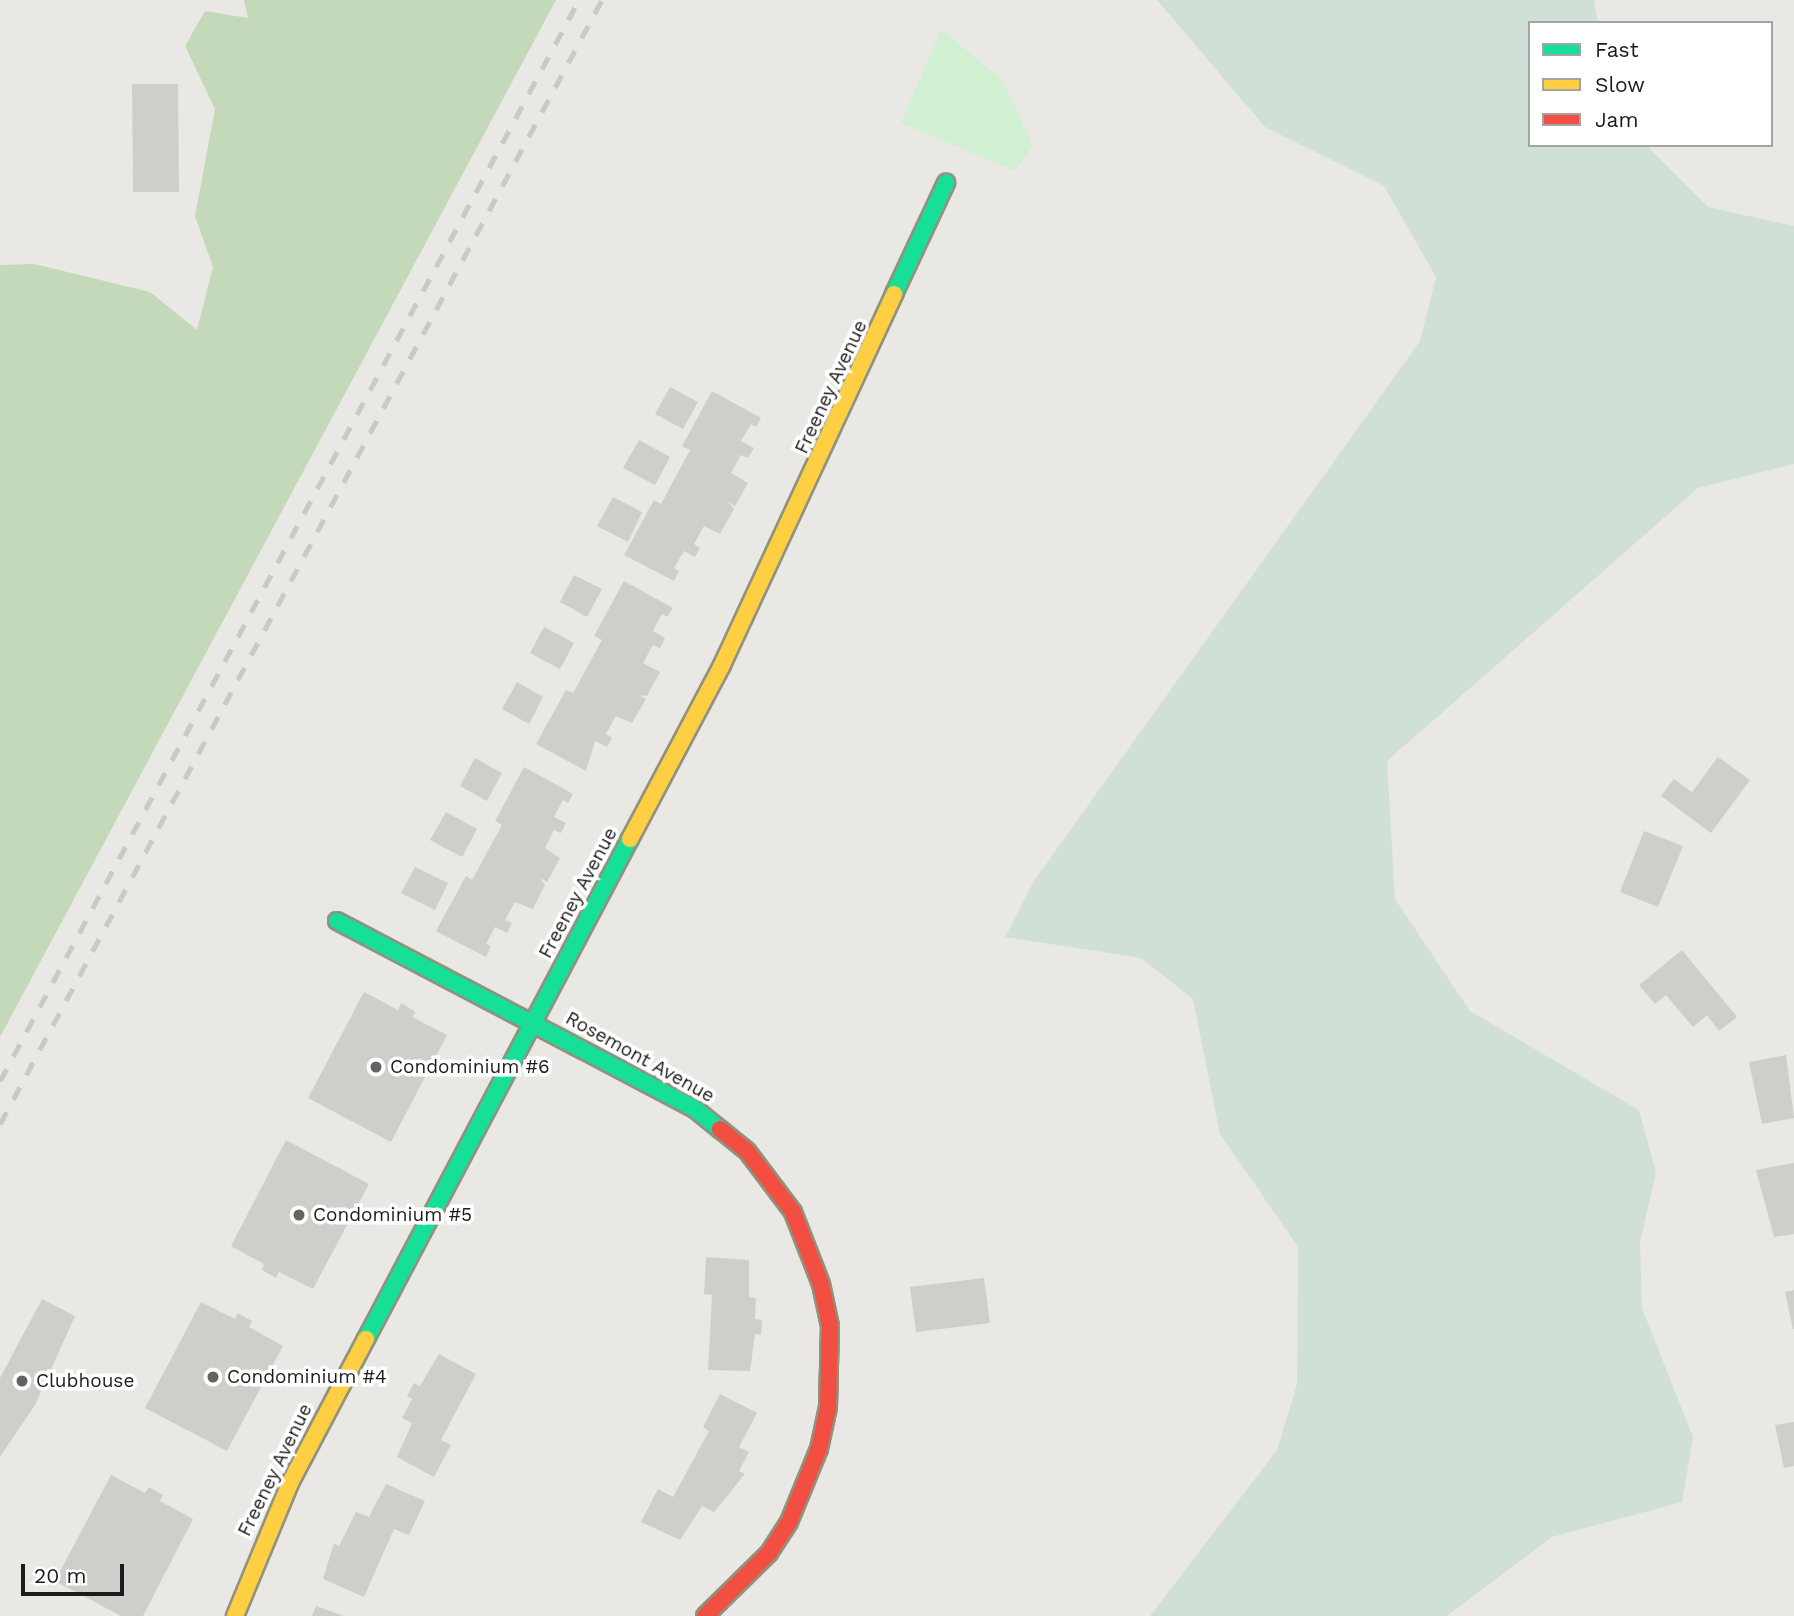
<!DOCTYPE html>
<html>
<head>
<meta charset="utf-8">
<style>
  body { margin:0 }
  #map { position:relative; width:1794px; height:1616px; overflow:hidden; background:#e9e8e4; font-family:"Work Sans",sans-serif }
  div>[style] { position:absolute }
  .forest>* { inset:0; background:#c4d8ba }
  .wetland>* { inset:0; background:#d1e0d7 }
  .park>* { inset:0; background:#d1f0d2 }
  .building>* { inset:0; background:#d0cecb }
  .roads { filter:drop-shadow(2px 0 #90927d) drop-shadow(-2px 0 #90927d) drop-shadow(0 2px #90927d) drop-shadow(0 -2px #90927d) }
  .fast>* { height:16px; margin:-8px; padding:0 8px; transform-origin:8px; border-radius:8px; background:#16e098 }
  .slow>* { height:16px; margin:-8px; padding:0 8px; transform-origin:8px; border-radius:8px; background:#ffcf43 }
  .jam>* { height:16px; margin:-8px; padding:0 8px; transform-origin:8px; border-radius:8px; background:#f24e42 }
  .rail>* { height:5px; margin-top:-2.5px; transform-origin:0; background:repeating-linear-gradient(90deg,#c9c9c8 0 14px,transparent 0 28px) }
  .dots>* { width:19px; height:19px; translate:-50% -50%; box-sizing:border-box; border:4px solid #fff; border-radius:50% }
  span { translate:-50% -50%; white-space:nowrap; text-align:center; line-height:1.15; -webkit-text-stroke:7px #fff; paint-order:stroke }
  .street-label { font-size:19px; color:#1b1b1b }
  .poi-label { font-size:19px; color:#1b1b1b }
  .left { translate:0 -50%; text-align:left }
  .legend { position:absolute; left:1528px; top:21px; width:245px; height:126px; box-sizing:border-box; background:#fff; border:2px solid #a4a4a4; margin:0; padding:9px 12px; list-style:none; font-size:21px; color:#1b1b1b }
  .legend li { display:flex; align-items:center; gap:14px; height:35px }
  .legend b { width:35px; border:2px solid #a4a4a4 }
  .scale { position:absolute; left:21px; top:1564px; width:103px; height:32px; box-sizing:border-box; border:4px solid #1b1b1b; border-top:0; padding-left:9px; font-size:21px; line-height:24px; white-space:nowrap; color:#1b1b1b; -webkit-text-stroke:5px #fff; paint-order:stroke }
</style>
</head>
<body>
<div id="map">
  <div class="forest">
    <div style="clip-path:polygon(244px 0,556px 0,0 1037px,0 265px,34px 264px,150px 292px,197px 330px,213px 267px,195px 216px,215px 109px,185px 46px,205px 11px,248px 18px)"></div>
  </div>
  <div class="wetland">
    <div style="clip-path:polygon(1157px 0,1594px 0,1598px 23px,1530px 23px,1530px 145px,1646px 145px,1708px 207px,1794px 226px,1794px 464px,1698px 488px,1387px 761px,1395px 899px,1470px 1011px,1639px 1110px,1656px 1173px,1640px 1242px,1642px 1308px,1693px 1437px,1682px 1502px,1552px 1537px,1447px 1616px,1150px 1616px,1277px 1450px,1297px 1384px,1298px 1247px,1220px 1134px,1193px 999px,1141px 958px,1005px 937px,1034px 881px,1420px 341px,1436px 277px,1384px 186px,1265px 127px)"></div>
  </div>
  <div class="park">
    <div style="clip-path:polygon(941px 29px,1003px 81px,1033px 146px,1015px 171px,901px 123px)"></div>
  </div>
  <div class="building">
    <div style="clip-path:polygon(132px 84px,178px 84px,179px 192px,133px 192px)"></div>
    <div style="clip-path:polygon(670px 387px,698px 402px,683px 429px,655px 414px)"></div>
    <div style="clip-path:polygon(712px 391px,761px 418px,756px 427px,751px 424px,741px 441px,754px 448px,748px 458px,741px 455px,731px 473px,748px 483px,735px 506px,728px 502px,734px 509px,720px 534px,704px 526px,694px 544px,700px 548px,695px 557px,684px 551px,674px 568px,679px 571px,674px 581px,624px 555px,654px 500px,661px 504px,690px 450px,682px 446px)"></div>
    <div style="clip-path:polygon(639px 440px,670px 457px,655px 485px,623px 468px)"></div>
    <div style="clip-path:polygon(613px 497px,642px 512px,628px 542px,597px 526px)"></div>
    <div style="clip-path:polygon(574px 575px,602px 589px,587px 617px,560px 602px)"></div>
    <div style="clip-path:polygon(624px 581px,673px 608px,667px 617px,662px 614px,653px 631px,665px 638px,660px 648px,653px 645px,643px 663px,660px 672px,647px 696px,639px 695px,646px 699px,632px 723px,616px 716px,606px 734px,612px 738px,607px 747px,595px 741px,586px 771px,536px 744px,566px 690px,573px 693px,602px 640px,594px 636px)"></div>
    <div style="clip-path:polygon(544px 627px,574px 643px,560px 669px,530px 653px)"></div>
    <div style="clip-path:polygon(517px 682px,543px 697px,529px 724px,502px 709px)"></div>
    <div style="clip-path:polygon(1718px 757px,1750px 780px,1711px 833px,1661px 796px,1674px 779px,1692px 792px)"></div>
    <div style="clip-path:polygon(475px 758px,502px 773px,487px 801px,460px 786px)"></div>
    <div style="clip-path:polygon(524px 767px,573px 794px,568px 803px,563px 800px,554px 817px,566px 823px,561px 833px,554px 830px,545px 848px,560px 858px,547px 882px,540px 878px,545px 885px,533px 909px,515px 902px,505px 920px,512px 923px,507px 933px,495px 927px,486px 944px,491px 946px,486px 957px,436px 931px,466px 876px,472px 880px,502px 825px,495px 821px)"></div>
    <div style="clip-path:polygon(446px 812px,477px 829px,462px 857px,430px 840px)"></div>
    <div style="clip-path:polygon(1644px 831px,1683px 846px,1658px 907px,1620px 892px)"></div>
    <div style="clip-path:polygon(415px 867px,448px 883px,435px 910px,401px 893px)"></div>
    <div style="clip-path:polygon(1682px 950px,1737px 1017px,1719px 1031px,1707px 1015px,1693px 1027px,1666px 995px,1655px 1004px,1639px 985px)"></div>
    <div style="clip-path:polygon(364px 992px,398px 1010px,401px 1003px,416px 1012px,412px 1017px,447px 1035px,391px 1142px,308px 1098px)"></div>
    <div style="clip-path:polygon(1786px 1055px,1794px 1118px,1762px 1124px,1749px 1062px)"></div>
    <div style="clip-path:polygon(286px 1140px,369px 1184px,313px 1289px,279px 1272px,276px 1278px,262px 1270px,264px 1264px,231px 1246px)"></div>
    <div style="clip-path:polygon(1794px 1163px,1794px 1234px,1774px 1237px,1756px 1170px)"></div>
    <div style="clip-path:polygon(706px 1257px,749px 1260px,749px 1297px,756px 1298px,755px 1319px,762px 1320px,761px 1335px,755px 1334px,750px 1371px,708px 1370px,712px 1295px,704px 1294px)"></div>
    <div style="clip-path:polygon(984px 1278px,990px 1323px,916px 1332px,910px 1287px)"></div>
    <div style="clip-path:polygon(1794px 1290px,1794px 1329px,1793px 1329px,1785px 1292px)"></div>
    <div style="clip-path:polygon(42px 1299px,75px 1316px,35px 1405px,0 1457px,0 1378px)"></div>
    <div style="clip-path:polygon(201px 1302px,235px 1319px,238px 1313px,252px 1321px,249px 1327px,283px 1346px,227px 1451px,145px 1408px)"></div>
    <div style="clip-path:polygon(439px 1354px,476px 1374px,441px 1440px,451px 1445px,434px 1477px,397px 1457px,412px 1423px,402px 1418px,412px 1399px,407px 1396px,414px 1383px,420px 1386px)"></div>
    <div style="clip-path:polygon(720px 1394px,757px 1413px,739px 1447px,749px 1452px,739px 1471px,745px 1474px,714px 1512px,702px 1506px,680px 1540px,641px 1522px,658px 1489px,673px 1497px,709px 1431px,703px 1427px)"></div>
    <div style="clip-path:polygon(1794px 1422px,1794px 1466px,1784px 1468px,1775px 1425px)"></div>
    <div style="clip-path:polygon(111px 1475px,145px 1493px,149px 1487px,163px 1495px,160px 1501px,193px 1519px,143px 1616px,121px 1616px,55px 1581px)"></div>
    <div style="clip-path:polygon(386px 1484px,425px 1501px,409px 1535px,394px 1529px,364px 1597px,323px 1579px,334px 1543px,339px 1546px,356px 1512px,369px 1517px)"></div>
    <div style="clip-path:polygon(316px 1606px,344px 1616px,312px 1616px)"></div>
  </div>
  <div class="roads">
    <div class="fast">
      <div style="left:894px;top:294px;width:123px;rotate:-64.9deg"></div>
      <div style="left:337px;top:921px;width:404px;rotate:27.7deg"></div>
      <div style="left:695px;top:1109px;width:32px;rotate:39deg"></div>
      <div style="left:366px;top:1339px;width:565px;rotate:-62.17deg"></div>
    </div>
    <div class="slow">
      <div style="left:630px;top:839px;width:197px;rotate:-62.1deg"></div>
      <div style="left:722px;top:665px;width:409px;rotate:-65.1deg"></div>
      <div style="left:235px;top:1616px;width:144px;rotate:-67.5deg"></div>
      <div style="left:290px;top:1483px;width:163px;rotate:-62.2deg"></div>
    </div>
    <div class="jam">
      <div style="left:705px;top:1616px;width:90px;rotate:-44.5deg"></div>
      <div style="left:769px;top:1553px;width:37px;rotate:-57deg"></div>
      <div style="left:789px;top:1522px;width:79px;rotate:-67.7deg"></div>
      <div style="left:819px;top:1449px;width:43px;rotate:-77.9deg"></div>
      <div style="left:828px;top:1407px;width:81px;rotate:-88.6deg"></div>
      <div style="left:830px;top:1326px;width:43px;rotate:-102.1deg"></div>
      <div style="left:821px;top:1284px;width:77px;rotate:-111.3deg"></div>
      <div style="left:793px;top:1212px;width:76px;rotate:-127deg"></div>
      <div style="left:747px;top:1151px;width:35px;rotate:-141deg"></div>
    </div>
  </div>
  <div class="rail">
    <div style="left:0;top:1081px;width:1226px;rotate:-61.83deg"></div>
    <div style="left:0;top:1124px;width:1275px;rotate:-61.83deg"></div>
  </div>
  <div class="dots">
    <div style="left:376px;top:1067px;background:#636361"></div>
    <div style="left:299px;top:1215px;background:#636361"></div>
    <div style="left:213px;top:1377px;background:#636361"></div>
    <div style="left:22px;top:1381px;background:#636361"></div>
  </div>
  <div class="street-label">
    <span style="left:831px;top:387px;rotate:-65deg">Freeney Avenue</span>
    <span style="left:578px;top:893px;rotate:-62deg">Freeney Avenue</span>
    <span style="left:640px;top:1057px;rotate:29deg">Rosemont Avenue</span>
    <span style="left:275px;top:1470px;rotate:-64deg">Freeney Avenue</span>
  </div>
  <div class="poi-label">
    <span class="left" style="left:390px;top:1067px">Condominium #6</span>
    <span class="left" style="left:313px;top:1215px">Condominium #5</span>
    <span class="left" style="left:227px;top:1377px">Condominium #4</span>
    <span class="left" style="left:36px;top:1381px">Clubhouse</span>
  </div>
  <ul class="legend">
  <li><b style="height:9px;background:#16e098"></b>Fast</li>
  <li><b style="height:9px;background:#ffcf43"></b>Slow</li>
  <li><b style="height:9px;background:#f24e42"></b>Jam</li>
  </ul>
  <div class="scale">20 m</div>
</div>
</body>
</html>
